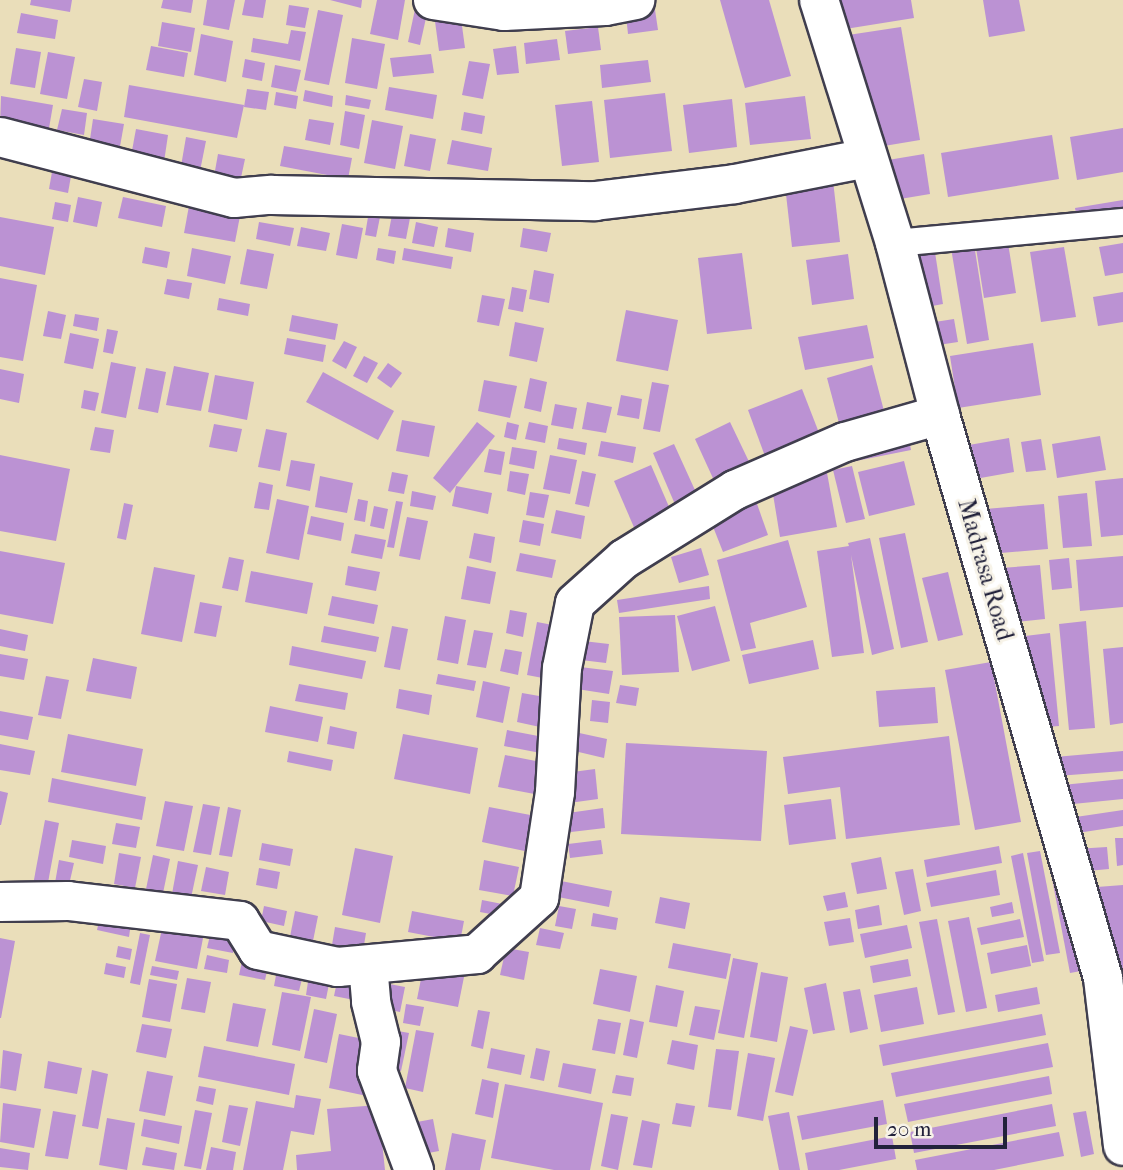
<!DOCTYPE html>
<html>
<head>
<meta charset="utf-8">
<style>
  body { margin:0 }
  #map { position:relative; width:1123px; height:1170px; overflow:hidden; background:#eadeba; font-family:"IM FELL French Canon",serif }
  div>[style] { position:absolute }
  .building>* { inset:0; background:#bb92d3 }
  .roads { filter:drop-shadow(2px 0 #403e4e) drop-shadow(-2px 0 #403e4e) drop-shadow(0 2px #403e4e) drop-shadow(0 -2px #403e4e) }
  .service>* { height:26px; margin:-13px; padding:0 13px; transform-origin:13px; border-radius:13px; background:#fff }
  .minor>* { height:38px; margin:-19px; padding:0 19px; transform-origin:19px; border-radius:19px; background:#fff }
  .tertiary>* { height:38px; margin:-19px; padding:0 19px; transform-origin:19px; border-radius:19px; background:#fff }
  span { translate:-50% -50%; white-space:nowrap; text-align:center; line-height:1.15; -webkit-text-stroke:6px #f7f3e8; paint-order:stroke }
  .street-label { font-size:24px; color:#22223b }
  .scale { position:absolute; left:874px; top:1117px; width:133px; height:32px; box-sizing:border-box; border:4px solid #22223b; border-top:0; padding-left:9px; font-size:21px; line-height:24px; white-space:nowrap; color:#22223b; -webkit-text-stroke:5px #f7f3e8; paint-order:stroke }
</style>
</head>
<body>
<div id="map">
  <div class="building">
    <div style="clip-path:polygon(31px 0,72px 0,70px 12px,30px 5px)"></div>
    <div style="clip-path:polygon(163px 0,193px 0,191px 13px,161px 8px)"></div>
    <div style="clip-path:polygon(207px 0,235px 0,229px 30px,203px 25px)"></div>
    <div style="clip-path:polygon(245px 0,266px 0,263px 18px,242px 15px)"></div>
    <div style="clip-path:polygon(330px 0,362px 0,361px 8px)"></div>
    <div style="clip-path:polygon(377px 0,405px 0,398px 40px,370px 34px)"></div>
    <div style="clip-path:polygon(417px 0,430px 0,420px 45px,408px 42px)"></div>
    <div style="clip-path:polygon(720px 0,769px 0,791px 76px,745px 88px)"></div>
    <div style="clip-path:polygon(834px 0,911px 0,914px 18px,839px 30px)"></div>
    <div style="clip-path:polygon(983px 0,1019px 0,1025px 31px,989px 37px)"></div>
    <div style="clip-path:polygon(654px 3px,658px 30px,628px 34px,625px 6px)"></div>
    <div style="clip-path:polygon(289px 5px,309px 8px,305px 28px,286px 25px)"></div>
    <div style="clip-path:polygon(318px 10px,343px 15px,329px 85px,304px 80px)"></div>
    <div style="clip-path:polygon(460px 11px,465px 48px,439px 51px,434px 14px)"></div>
    <div style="clip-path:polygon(21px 13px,58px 20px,55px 39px,17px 33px)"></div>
    <div style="clip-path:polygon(162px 22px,195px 28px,191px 52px,158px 46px)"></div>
    <div style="clip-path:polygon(598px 27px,601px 50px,568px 54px,565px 31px)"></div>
    <div style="clip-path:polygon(901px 27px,920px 140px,854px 151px,835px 37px)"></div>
    <div style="clip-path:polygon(291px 30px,306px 32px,300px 61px,251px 52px,253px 38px,288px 44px)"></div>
    <div style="clip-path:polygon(201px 34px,233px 41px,226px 82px,194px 75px)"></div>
    <div style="clip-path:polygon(352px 38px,385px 44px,377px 89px,345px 83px)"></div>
    <div style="clip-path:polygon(557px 39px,560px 60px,526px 64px,524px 43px)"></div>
    <div style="clip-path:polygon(151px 46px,188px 53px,184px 77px,146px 70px)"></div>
    <div style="clip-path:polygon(516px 46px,519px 73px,497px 75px,493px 49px)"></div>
    <div style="clip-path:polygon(16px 48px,41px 52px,35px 88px,10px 84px)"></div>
    <div style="clip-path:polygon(48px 52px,75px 57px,67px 99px,40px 94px)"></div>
    <div style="clip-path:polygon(431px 54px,434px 73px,393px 77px,390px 58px)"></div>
    <div style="clip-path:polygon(245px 59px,265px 63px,262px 81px,242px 77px)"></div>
    <div style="clip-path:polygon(648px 60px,651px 82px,602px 88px,600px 65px)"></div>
    <div style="clip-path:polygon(469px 61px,490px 64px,483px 99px,462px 95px)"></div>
    <div style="clip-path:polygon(275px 65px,301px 70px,296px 92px,271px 87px)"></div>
    <div style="clip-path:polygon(84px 79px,102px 82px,97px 111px,78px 107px)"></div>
    <div style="clip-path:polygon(129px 85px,244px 105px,237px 138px,124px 117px)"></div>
    <div style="clip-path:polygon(389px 87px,437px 95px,433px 119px,385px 110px)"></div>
    <div style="clip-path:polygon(247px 89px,269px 92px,266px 110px,244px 107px)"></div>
    <div style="clip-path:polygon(305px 90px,333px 96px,332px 107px,303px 101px)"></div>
    <div style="clip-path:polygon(276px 92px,298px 96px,296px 109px,274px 105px)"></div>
    <div style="clip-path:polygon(665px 93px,672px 151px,610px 158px,604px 100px)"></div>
    <div style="clip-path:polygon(346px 95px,371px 100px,369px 109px,345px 105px)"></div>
    <div style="clip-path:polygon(1px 96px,53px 105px,48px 134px,0 126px)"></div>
    <div style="clip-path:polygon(805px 96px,811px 139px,750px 145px,745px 103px)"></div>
    <div style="clip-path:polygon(732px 99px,737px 147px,689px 153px,683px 105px)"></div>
    <div style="clip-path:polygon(592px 101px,599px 162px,562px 166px,555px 105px)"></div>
    <div style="clip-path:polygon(62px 109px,87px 113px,84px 135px,57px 130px)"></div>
    <div style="clip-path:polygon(345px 111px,365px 115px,359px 149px,340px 145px)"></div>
    <div style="clip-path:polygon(464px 112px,485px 116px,482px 134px,461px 130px)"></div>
    <div style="clip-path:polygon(93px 119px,124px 124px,119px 152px,89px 146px)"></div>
    <div style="clip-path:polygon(309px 119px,334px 123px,330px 145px,305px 140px)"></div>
    <div style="clip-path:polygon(372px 120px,403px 126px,395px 169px,364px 163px)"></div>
    <div style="clip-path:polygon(1123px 128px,1123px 172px,1077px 180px,1070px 137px)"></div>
    <div style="clip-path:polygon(136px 129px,168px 135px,164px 162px,131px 156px)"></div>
    <div style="clip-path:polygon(410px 134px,436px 139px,430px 171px,404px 166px)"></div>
    <div style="clip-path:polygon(1052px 135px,1059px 179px,948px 197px,941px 153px)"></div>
    <div style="clip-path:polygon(186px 137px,206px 141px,199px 176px,180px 172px)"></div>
    <div style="clip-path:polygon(452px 140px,492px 148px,488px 171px,447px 164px)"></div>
    <div style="clip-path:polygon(284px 146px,352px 158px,348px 179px,280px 166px)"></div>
    <div style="clip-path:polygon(218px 154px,245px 159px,239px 187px,213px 182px)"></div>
    <div style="clip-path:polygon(924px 154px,930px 194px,894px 200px,888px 160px)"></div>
    <div style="clip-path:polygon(831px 163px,840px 242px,792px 247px,783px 168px)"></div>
    <div style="clip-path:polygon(52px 172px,71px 176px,68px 193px,49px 189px)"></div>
    <div style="clip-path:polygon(396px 193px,414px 197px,406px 239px,388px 236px)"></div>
    <div style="clip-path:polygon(78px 197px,102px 202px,97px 227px,73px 222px)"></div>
    <div style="clip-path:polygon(123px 197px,166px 206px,162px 227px,118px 218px)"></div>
    <div style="clip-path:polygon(1123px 200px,1123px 234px,1081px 240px,1075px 208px)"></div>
    <div style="clip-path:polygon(55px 202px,71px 205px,68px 222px,52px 219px)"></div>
    <div style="clip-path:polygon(370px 205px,382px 207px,376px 237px,365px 235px)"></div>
    <div style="clip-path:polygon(189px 206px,240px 216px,235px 242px,184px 233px)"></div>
    <div style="clip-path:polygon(0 217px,54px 227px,45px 275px,0 266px)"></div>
    <div style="clip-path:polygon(259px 222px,294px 228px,290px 246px,256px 239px)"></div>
    <div style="clip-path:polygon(416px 222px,438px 227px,434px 247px,412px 243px)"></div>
    <div style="clip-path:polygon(342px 224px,363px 228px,357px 259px,336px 255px)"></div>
    <div style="clip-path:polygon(301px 227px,330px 233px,326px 251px,297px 246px)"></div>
    <div style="clip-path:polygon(448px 228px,474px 233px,471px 252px,445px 247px)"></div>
    <div style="clip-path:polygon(523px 228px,551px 233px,547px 252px,520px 247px)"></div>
    <div style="clip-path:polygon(1008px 243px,1016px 293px,984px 298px,976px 248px)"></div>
    <div style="clip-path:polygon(1123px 243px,1123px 273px,1105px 276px,1099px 247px)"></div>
    <div style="clip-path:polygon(974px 244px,989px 340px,967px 344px,951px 248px)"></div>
    <div style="clip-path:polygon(934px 246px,943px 304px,905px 311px,896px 253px)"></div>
    <div style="clip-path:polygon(145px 247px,170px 252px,167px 268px,142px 263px)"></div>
    <div style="clip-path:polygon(1064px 247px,1076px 317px,1041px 322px,1030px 252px)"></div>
    <div style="clip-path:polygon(192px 248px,231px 256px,225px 284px,187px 276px)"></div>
    <div style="clip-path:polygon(378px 248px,396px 251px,394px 264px,376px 260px)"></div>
    <div style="clip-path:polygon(404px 248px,453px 257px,451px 269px,402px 260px)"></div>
    <div style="clip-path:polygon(247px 249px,274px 254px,267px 289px,240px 284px)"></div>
    <div style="clip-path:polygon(742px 253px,752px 329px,707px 334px,698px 258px)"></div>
    <div style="clip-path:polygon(848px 254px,854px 299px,812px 305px,806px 260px)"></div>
    <div style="clip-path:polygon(534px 270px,554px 274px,549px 303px,529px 299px)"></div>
    <div style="clip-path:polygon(0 278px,37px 285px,23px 361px,0 357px)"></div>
    <div style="clip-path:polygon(167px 279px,192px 283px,189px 299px,164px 294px)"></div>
    <div style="clip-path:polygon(512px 287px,527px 290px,523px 312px,508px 309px)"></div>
    <div style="clip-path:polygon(1123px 292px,1123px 322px,1098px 326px,1093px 297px)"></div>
    <div style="clip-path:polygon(482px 295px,505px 299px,499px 326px,477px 322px)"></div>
    <div style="clip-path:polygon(219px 298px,250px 304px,248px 316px,217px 310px)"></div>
    <div style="clip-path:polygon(626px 310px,678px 320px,668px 371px,616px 361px)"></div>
    <div style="clip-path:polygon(48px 311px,66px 315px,61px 339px,43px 336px)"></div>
    <div style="clip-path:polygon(75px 314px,99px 318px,97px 331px,73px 326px)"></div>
    <div style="clip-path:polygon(292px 315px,338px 324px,335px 340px,289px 331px)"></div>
    <div style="clip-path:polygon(954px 319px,958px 342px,925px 347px,922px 324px)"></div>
    <div style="clip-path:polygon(515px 322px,544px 328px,537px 362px,509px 356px)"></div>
    <div style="clip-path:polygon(867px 325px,874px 358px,805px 370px,798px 337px)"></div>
    <div style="clip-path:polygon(107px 329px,118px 331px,113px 354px,103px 352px)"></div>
    <div style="clip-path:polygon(70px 333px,99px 339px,93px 369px,64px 363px)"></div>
    <div style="clip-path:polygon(287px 338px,326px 345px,323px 362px,284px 354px)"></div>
    <div style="clip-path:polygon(344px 341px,357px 347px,346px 369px,332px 361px)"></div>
    <div style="clip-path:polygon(1033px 343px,1041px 395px,958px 408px,950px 356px)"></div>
    <div style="clip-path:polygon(364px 356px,378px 363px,367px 383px,353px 376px)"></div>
    <div style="clip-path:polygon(111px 362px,136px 367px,126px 418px,101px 413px)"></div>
    <div style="clip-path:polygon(388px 363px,402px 373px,391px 388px,377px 378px)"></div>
    <div style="clip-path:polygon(872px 365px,884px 411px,839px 423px,827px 378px)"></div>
    <div style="clip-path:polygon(174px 366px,209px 373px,201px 411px,166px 405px)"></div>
    <div style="clip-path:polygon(146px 368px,166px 372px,158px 413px,138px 409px)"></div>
    <div style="clip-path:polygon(0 369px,24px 374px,19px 403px,0 399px)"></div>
    <div style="clip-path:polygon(323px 372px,394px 411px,378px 440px,306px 402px)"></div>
    <div style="clip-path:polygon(215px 375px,254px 382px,247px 420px,208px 412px)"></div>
    <div style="clip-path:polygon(530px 378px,547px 382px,541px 412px,524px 408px)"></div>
    <div style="clip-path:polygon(484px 380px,517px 386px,510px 418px,478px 411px)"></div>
    <div style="clip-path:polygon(652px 382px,669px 385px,660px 432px,643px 429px)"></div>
    <div style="clip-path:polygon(802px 389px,821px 438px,766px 459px,748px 410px)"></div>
    <div style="clip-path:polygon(84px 390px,99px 393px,95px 411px,81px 408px)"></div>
    <div style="clip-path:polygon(621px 395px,642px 399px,639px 419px,617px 415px)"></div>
    <div style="clip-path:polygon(587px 402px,612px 407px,606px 433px,582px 429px)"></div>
    <div style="clip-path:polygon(555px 404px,577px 408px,573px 429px,551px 425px)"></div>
    <div style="clip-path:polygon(402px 420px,435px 426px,429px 457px,396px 451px)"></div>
    <div style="clip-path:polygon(477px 422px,495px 436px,450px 493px,433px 478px)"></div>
    <div style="clip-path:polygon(507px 422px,519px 425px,516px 440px,504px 437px)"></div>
    <div style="clip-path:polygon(529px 422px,548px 426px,545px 443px,525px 439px)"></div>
    <div style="clip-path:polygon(730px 422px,753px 470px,717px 487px,695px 439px)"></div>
    <div style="clip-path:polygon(214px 424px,242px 429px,237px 452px,209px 447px)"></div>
    <div style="clip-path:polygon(95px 427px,114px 430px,110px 453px,90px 450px)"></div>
    <div style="clip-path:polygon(266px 429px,287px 433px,280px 471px,258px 467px)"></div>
    <div style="clip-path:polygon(908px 434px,911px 450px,851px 462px,847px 447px)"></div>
    <div style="clip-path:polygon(1100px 436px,1106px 470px,1057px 478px,1052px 444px)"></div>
    <div style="clip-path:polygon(559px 438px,587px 443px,585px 455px,557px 449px)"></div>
    <div style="clip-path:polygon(1009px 438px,1014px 472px,975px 479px,969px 445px)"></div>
    <div style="clip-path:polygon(1041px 439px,1046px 470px,1026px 472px,1021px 442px)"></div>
    <div style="clip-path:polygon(601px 441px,636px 447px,633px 463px,598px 456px)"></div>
    <div style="clip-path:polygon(674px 444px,699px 499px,677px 509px,653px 453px)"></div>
    <div style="clip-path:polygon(512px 447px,537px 451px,534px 469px,509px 464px)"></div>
    <div style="clip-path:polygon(489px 449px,505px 452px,501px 475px,484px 472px)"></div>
    <div style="clip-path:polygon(0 455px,70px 469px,56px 541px,0 531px)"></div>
    <div style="clip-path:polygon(550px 455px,577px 460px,570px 494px,543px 489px)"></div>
    <div style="clip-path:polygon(291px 460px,315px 464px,310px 491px,286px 486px)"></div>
    <div style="clip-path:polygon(904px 461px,915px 505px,869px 516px,858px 472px)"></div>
    <div style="clip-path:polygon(651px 465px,673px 516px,636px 532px,614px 481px)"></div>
    <div style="clip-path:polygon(852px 466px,865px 519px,846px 523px,833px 470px)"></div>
    <div style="clip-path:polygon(510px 471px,529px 474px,525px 495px,507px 491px)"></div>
    <div style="clip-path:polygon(582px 471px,596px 474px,589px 507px,575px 504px)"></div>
    <div style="clip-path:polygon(392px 472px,408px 475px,404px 494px,388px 491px)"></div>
    <div style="clip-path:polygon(827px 473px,837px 527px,780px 537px,771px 482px)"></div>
    <div style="clip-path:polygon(320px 476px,353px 483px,347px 513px,315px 507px)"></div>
    <div style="clip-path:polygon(1123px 478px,1123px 535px,1101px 537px,1095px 481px)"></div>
    <div style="clip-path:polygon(259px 482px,273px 485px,269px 510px,254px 508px)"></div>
    <div style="clip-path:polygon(456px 486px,492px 493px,488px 514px,452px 506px)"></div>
    <div style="clip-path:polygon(412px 491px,436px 496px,433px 510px,410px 506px)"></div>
    <div style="clip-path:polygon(530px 492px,549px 495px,544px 518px,526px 515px)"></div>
    <div style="clip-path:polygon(1087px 493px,1092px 546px,1063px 548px,1058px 496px)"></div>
    <div style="clip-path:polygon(277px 499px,309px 506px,299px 560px,266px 553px)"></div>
    <div style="clip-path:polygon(358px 499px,368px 501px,365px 522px,354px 520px)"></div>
    <div style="clip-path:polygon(396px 501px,403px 502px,394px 548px,387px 547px)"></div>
    <div style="clip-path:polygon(756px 501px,768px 535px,723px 552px,710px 519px)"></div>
    <div style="clip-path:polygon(124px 503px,133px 505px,126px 540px,117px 538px)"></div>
    <div style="clip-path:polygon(1044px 504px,1048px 549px,989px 554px,985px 509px)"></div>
    <div style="clip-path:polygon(374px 506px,388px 509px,384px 529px,370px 526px)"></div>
    <div style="clip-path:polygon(556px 510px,585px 516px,581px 539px,551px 533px)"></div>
    <div style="clip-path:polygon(311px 516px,344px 523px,341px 541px,307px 534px)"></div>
    <div style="clip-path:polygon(407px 517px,428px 521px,420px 560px,399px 556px)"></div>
    <div style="clip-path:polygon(523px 520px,544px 524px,540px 546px,519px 542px)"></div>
    <div style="clip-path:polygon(474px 533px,495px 537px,491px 563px,469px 558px)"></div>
    <div style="clip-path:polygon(905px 533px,928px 642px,901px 648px,879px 538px)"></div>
    <div style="clip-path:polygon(355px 534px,386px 540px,382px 559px,351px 553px)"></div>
    <div style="clip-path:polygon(870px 538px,894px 649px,872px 655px,851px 555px,864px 653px,832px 657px,817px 551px,849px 546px,848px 543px)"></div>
    <div style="clip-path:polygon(788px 540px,807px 607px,750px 623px,756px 648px,741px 651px,717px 560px)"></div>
    <div style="clip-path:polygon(701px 548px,709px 575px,679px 583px,671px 557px)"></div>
    <div style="clip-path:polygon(0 551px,65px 563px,53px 624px,0 614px)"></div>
    <div style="clip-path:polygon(520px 553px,556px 560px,552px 578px,516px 571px)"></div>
    <div style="clip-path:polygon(1123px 556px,1123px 607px,1080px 611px,1076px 560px)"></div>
    <div style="clip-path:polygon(229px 557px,244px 560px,238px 591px,222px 588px)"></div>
    <div style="clip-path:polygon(1069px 558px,1072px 588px,1052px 590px,1049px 560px)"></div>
    <div style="clip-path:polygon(1040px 565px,1045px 619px,1005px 623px,1001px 568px)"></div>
    <div style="clip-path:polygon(348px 566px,380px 572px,376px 591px,345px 585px)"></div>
    <div style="clip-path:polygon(467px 566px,496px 572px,490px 604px,461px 599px)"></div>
    <div style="clip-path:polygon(154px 567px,195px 575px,182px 642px,141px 634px)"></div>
    <div style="clip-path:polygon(251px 571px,313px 583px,307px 614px,245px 602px)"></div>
    <div style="clip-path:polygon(948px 572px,963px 635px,938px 641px,922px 578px)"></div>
    <div style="clip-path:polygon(709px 586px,710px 599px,619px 613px,617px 600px)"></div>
    <div style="clip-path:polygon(332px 596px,378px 605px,374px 624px,328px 615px)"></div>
    <div style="clip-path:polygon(200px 602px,222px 606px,216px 637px,194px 633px)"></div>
    <div style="clip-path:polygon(715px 606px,730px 661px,692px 671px,677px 616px)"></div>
    <div style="clip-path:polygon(510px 610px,527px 613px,523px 637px,506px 633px)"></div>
    <div style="clip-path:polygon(675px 615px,679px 672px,622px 675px,619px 617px)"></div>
    <div style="clip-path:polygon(445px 616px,466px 620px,458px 664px,437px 660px)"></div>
    <div style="clip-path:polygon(1086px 621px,1095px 728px,1069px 730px,1059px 624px)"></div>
    <div style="clip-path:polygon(537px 622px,558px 626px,548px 679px,527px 675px)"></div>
    <div style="clip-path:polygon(324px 626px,379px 637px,376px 652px,321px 642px)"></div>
    <div style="clip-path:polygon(392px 626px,408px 629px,400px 670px,384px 667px)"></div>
    <div style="clip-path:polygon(0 629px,28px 635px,25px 651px,0 646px)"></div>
    <div style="clip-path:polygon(474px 630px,493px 633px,486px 668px,467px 665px)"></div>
    <div style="clip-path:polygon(1050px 633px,1059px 726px,1033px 728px,1025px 636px)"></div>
    <div style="clip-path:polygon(813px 640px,819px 669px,749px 684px,742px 655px)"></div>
    <div style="clip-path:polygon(583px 641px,609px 644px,606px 663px,581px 660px)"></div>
    <div style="clip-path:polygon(292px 646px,366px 661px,362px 679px,289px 665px)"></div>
    <div style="clip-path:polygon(1123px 647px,1123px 723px,1110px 725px,1103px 649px)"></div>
    <div style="clip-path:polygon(505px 649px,522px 652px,518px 675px,500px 671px)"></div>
    <div style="clip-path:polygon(0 654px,28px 659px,24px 680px,0 676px)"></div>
    <div style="clip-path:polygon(93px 658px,137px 667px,131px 699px,86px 691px)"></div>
    <div style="clip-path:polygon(991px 662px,1021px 822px,975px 830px,945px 670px)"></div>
    <div style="clip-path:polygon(580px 667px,613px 671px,609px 694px,577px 689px)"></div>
    <div style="clip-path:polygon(438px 674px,476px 681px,474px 691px,436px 684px)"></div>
    <div style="clip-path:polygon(46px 676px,69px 680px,61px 719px,38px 715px)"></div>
    <div style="clip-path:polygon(483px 681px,510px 687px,503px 723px,476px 717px)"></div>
    <div style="clip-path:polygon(299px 684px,348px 693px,345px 710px,295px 701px)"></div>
    <div style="clip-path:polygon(620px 685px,639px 688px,636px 706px,616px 703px)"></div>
    <div style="clip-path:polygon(935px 687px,938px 723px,879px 727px,876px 691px)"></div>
    <div style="clip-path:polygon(399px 689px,432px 695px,429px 715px,396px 708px)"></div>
    <div style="clip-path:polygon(522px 693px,545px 697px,540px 727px,517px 722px)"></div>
    <div style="clip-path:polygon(592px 700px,610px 702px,608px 723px,590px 721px)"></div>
    <div style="clip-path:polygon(270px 706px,323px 717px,318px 742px,265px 732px)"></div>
    <div style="clip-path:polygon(0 711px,33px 717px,28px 740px,0 735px)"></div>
    <div style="clip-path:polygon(330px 726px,357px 732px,354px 749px,327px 744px)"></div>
    <div style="clip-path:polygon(507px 730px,554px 739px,551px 755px,504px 746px)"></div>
    <div style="clip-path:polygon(570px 731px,607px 739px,604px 758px,566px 749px)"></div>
    <div style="clip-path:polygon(68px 734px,143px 749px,136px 786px,61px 772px)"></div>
    <div style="clip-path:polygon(403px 734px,478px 748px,470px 794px,394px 779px)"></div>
    <div style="clip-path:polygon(949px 736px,960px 825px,846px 839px,840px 787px,788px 794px,783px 757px)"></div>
    <div style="clip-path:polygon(626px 743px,767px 751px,761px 841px,621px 834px)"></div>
    <div style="clip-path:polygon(0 744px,35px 751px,30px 775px,0 770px)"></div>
    <div style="clip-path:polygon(289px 751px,333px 760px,331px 771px,287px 762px)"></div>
    <div style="clip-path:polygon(1123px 751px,1123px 771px,1057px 776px,1055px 757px)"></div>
    <div style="clip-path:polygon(505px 755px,551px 764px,545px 796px,498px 787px)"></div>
    <div style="clip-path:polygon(595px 769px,598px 799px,569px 803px,565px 773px)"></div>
    <div style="clip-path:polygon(52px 778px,146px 797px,142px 820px,48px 802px)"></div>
    <div style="clip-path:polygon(1123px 779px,1123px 799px,1063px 805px,1062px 785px)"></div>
    <div style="clip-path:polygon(0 791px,8px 793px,1px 825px,0 825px)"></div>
    <div style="clip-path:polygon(831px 799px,836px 839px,789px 845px,784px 805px)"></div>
    <div style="clip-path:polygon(165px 801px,193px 806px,184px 851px,156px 846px)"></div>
    <div style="clip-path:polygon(203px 804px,220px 807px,211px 855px,193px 852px)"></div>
    <div style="clip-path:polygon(228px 807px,241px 810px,232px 857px,219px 855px)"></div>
    <div style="clip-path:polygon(489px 807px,541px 817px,534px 853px,482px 842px)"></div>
    <div style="clip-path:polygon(603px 808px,605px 828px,571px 832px,568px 813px)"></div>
    <div style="clip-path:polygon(1123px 810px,1123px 826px,1071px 834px,1069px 818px)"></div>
    <div style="clip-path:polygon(45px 820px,59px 823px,47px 888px,33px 885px)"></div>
    <div style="clip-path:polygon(116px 823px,140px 827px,136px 848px,112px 844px)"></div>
    <div style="clip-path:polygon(1115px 838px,1123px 838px,1123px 865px,1117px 866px)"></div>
    <div style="clip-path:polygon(72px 840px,106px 846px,103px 864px,69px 857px)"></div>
    <div style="clip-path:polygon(601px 840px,603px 854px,570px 858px,568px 844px)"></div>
    <div style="clip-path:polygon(262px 843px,293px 849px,290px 866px,259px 860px)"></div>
    <div style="clip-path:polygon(999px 846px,1002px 863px,927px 877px,924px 860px)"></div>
    <div style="clip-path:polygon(1046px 847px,1081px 971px,1070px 973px)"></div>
    <div style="clip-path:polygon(1107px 847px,1109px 869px,1077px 872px,1075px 849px)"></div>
    <div style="clip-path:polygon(355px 848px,393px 856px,380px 923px,342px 915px)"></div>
    <div style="clip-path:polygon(1040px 851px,1060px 953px,1046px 955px,1027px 853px)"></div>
    <div style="clip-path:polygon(119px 853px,141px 857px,135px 888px,114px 884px)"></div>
    <div style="clip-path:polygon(1023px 853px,1044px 961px,1032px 963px,1011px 856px)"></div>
    <div style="clip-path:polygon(153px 855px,170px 859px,162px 898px,145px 894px)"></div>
    <div style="clip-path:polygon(881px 857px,887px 889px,857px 894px,851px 863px)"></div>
    <div style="clip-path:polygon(59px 860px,74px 863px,69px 885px,55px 883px)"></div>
    <div style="clip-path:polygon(484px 860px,519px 867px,513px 896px,479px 890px)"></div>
    <div style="clip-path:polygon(178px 861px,198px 865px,191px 898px,172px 894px)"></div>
    <div style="clip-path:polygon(206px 867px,229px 872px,225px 895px,201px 891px)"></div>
    <div style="clip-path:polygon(259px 868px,280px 872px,277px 889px,256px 885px)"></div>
    <div style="clip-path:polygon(913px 869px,921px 911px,904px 915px,895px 872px)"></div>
    <div style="clip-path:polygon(996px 870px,1000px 895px,931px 907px,926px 883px)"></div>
    <div style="clip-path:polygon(561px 881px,612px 891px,609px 907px,558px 897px)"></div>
    <div style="clip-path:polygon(1123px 885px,1123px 974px,1092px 977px,1084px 888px)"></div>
    <div style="clip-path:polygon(845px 892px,848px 907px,827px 911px,823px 896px)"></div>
    <div style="clip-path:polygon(660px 897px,690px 903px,685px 929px,655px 923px)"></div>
    <div style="clip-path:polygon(482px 900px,513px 906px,511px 918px,480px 912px)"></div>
    <div style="clip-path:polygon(1012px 902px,1014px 913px,992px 917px,990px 907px)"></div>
    <div style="clip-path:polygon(879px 905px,882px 925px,858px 929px,855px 910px)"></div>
    <div style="clip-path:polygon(264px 906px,287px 911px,284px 926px,261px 921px)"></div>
    <div style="clip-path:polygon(559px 906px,576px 909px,572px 929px,555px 926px)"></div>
    <div style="clip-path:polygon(295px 911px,318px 916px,312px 946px,289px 942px)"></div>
    <div style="clip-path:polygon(412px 911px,464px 921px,460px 942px,408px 932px)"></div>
    <div style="clip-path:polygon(593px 913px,618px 918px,616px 930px,591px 926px)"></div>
    <div style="clip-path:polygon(100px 917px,131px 923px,129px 937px,97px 930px)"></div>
    <div style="clip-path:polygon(969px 917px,987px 1008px,966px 1012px,948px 921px)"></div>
    <div style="clip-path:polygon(850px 918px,854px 942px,829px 946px,824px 922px)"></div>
    <div style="clip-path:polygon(937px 919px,955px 1012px,938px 1015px,919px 922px)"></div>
    <div style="clip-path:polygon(1020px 919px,1024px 937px,981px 945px,977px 928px)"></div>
    <div style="clip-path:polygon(163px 924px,204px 933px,197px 969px,155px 961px)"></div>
    <div style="clip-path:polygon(907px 925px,912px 948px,865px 958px,860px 934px)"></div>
    <div style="clip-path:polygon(212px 927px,237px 931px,233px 953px,207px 948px)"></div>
    <div style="clip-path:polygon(335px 927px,366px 933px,363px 951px,332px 945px)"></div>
    <div style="clip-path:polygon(540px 928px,564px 933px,560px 949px,536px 945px)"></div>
    <div style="clip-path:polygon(140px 933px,150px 935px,140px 985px,130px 983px)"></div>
    <div style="clip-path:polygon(0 938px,15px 941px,1px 1018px,0 1018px)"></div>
    <div style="clip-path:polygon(673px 943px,731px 954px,726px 979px,668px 968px)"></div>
    <div style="clip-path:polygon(1027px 945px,1031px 966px,991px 974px,987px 953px)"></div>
    <div style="clip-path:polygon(118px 946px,132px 949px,130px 960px,116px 957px)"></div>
    <div style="clip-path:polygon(506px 948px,529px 952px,524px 980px,500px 975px)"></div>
    <div style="clip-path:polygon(207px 955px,229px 960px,227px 973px,204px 969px)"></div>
    <div style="clip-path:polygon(243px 957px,269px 962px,265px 980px,239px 975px)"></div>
    <div style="clip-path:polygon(733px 958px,758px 963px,744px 1038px,718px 1033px)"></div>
    <div style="clip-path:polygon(908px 959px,911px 976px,873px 983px,870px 966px)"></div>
    <div style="clip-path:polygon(106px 963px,126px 967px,124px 978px,104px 974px)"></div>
    <div style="clip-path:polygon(152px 966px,179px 971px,177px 980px,150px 975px)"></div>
    <div style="clip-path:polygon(423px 969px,464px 977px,458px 1007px,417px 999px)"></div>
    <div style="clip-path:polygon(600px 969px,637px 976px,630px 1012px,593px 1004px)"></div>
    <div style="clip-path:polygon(277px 970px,303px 975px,299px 991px,274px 986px)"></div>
    <div style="clip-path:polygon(761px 972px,788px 977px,777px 1042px,750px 1037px)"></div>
    <div style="clip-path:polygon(309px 975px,330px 979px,326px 999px,306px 995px)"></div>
    <div style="clip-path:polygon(338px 977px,363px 982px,359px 1001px,334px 996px)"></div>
    <div style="clip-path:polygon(187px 978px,211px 982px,205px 1013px,181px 1009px)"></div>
    <div style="clip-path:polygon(149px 979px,177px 984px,170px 1022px,142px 1017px)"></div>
    <div style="clip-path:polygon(379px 982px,405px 987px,400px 1012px,375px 1007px)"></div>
    <div style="clip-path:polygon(826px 983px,835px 1030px,813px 1034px,804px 988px)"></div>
    <div style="clip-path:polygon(656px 985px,684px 991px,677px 1027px,649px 1022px)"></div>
    <div style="clip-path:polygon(917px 987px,924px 1024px,881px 1032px,874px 995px)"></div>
    <div style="clip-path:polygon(1037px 987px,1040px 1004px,998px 1012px,995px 995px)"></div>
    <div style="clip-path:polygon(860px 989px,868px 1029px,850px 1033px,843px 992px)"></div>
    <div style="clip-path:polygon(282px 992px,311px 997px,300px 1051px,272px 1045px)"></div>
    <div style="clip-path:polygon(233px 1003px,266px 1009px,258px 1047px,226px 1041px)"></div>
    <div style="clip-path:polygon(406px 1004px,424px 1007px,420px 1026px,403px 1023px)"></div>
    <div style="clip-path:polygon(695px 1006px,720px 1010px,714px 1040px,689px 1035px)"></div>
    <div style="clip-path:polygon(314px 1009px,337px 1014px,327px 1063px,304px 1058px)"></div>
    <div style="clip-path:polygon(478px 1010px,490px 1012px,483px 1049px,471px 1046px)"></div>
    <div style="clip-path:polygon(1042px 1014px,1046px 1035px,883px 1066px,879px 1045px)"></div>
    <div style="clip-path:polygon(598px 1019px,621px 1023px,615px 1054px,592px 1050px)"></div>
    <div style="clip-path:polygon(630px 1019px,644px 1022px,637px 1058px,623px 1055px)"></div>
    <div style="clip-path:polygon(142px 1024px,172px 1029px,166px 1058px,136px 1052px)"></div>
    <div style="clip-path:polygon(790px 1026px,808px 1030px,793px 1096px,775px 1092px)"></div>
    <div style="clip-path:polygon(387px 1029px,409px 1033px,401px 1071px,380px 1067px)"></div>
    <div style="clip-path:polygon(416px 1030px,434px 1033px,423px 1092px,405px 1088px)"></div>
    <div style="clip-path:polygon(339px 1034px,378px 1042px,367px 1096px,329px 1088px)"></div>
    <div style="clip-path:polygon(672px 1040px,698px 1045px,694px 1070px,667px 1064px)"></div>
    <div style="clip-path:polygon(1048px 1043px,1053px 1067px,896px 1097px,891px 1073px)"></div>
    <div style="clip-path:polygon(204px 1046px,295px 1064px,289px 1095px,198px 1077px)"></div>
    <div style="clip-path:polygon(491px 1048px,525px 1055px,521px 1075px,487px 1068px)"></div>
    <div style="clip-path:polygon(536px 1048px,550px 1051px,544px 1081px,530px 1078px)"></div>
    <div style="clip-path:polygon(716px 1049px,739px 1051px,731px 1110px,708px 1107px)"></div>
    <div style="clip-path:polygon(3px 1050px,22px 1054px,16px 1091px,0 1088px)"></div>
    <div style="clip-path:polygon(748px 1053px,775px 1058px,763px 1121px,737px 1116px)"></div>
    <div style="clip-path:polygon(48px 1061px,82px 1068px,77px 1094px,44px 1088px)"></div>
    <div style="clip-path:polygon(563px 1063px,596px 1069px,591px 1094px,558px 1087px)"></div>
    <div style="clip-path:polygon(92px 1070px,108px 1074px,98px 1129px,82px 1126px)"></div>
    <div style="clip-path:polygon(147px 1071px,173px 1076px,165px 1116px,139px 1111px)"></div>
    <div style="clip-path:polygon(616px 1075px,634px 1078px,631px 1096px,612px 1093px)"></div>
    <div style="clip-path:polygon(1049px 1076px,1052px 1094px,908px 1122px,904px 1104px)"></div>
    <div style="clip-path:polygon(482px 1079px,499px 1083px,493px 1118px,475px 1114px)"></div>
    <div style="clip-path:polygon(505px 1084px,603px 1103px,590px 1170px,554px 1170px,491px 1158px)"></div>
    <div style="clip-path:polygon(199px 1086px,216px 1089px,213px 1105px,196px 1101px)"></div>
    <div style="clip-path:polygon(296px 1095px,321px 1099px,314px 1135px,291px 1131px,283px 1170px,243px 1170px,256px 1101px,294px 1108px)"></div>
    <div style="clip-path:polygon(883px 1100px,887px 1124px,802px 1140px,797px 1116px)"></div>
    <div style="clip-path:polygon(3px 1103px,41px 1109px,34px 1148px,0 1142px)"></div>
    <div style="clip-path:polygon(676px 1103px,695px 1106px,691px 1127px,672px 1124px)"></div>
    <div style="clip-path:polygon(1052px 1104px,1056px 1126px,914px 1153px,910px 1132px)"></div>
    <div style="clip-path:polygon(229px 1105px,248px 1108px,240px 1146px,222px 1142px)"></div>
    <div style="clip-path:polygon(378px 1105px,385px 1170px,297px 1170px,296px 1155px,331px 1151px,327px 1109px)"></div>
    <div style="clip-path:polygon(195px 1110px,212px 1113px,201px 1169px,184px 1166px)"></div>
    <div style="clip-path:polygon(53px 1111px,76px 1115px,68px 1159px,45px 1156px)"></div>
    <div style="clip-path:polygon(1086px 1111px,1094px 1154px,1081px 1157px,1073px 1113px)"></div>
    <div style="clip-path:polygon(789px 1112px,800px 1170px,779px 1170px,768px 1116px)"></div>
    <div style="clip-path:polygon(611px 1114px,628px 1117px,618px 1170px,601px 1166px)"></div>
    <div style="clip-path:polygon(107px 1118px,135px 1123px,127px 1170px,99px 1165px)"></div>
    <div style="clip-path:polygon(144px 1119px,182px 1126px,179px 1144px,141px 1136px)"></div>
    <div style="clip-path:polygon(433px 1119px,439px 1151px,423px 1154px,417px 1122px)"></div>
    <div style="clip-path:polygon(642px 1120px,660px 1124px,652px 1168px,633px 1165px)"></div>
    <div style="clip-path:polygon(1059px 1132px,1064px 1156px,994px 1170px,917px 1170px,915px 1160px)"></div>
    <div style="clip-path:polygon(452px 1133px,486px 1140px,480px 1170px,445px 1170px)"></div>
    <div style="clip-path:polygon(892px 1136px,896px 1159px,839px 1170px,808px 1170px,805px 1153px)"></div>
    <div style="clip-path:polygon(146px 1147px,177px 1153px,174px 1170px,142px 1165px)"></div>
    <div style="clip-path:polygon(211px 1147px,236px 1152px,233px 1170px,206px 1170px)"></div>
    <div style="clip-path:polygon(0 1148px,30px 1153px,28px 1170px,0 1167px)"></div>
  </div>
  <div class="roads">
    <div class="service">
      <div style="left:895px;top:243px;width:229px;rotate:-5.3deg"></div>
    </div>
    <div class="minor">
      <div style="left:433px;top:0;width:72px;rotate:8.8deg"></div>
      <div style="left:504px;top:11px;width:101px;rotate:-2.8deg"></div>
      <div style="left:605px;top:6px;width:31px;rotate:-11deg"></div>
      <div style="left:0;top:137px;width:242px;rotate:14.6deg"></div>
      <div style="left:234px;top:198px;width:38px;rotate:-5deg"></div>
      <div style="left:272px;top:195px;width:323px;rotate:1.1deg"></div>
      <div style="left:595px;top:201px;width:141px;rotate:-6.9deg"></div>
      <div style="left:735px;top:184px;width:135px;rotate:-11.1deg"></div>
      <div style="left:0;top:902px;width:68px;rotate:-0.8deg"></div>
      <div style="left:68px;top:901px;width:173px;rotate:6.6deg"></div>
      <div style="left:240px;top:921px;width:34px;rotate:58deg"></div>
      <div style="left:258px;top:950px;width:82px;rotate:12deg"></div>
      <div style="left:338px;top:967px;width:140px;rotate:-5.3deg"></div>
      <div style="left:477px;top:954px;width:84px;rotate:-42.1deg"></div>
      <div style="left:539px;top:898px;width:107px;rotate:-81.4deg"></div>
      <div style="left:555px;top:792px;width:124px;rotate:-86.8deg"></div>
      <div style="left:562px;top:668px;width:66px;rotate:-78.7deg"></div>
      <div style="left:575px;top:603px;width:66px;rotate:-41.9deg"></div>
      <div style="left:624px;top:559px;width:131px;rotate:-31.9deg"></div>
      <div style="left:735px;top:490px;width:120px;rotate:-23.6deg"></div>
      <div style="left:845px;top:442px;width:99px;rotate:-15.9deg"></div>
      <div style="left:368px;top:965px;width:37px;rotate:85deg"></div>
      <div style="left:371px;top:1002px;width:41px;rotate:76deg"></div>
      <div style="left:381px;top:1042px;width:29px;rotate:98deg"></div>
      <div style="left:377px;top:1071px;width:106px;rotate:69.5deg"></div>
    </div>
    <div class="tertiary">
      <div style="left:819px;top:0;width:255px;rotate:72.6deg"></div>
      <div style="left:895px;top:243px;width:178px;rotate:75.3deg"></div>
      <div style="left:940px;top:415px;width:586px;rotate:73.85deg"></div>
      <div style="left:1103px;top:978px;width:169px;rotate:83.2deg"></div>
    </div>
  </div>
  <div class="street-label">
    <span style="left:985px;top:570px;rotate:74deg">Madrasa Road</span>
  </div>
  <div class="scale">20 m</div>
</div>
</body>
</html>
